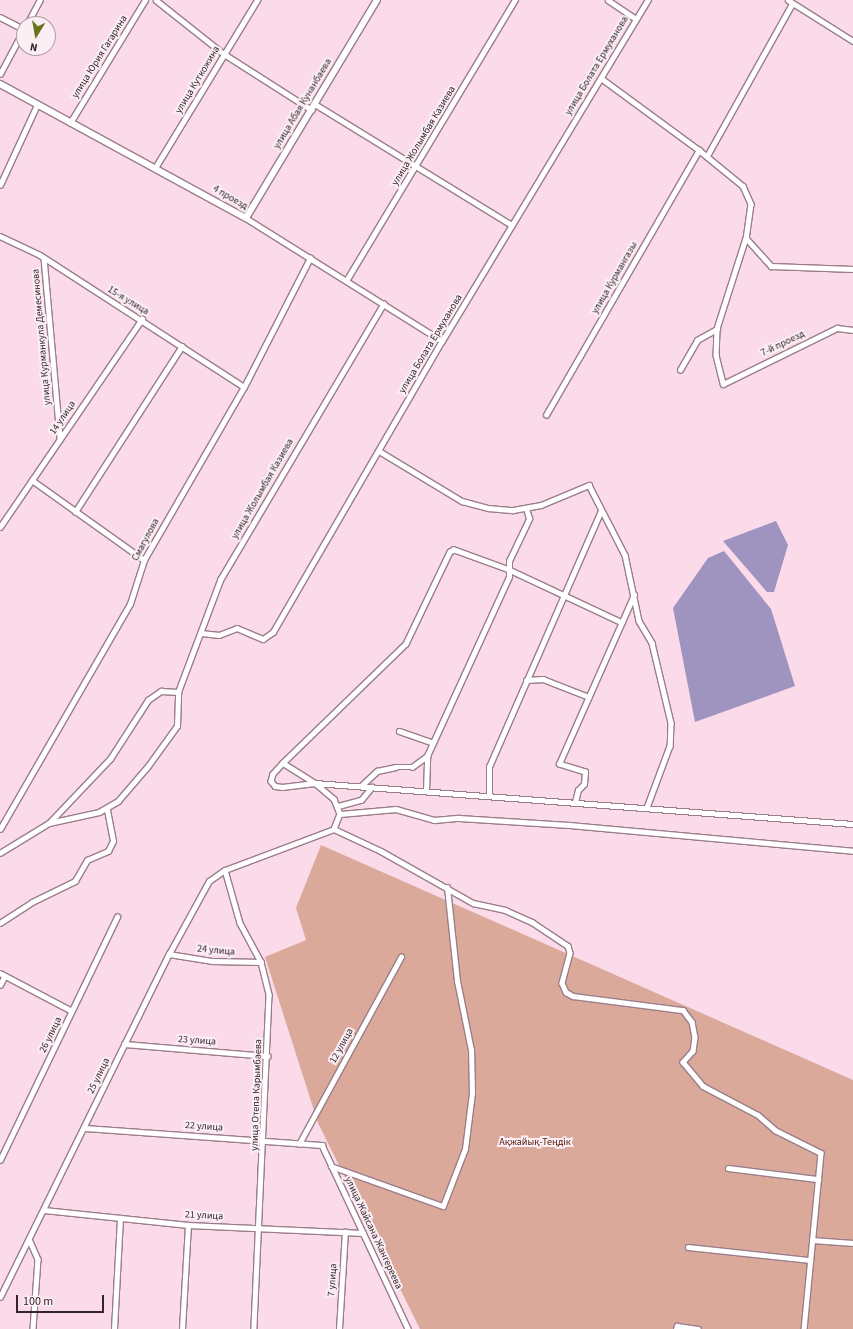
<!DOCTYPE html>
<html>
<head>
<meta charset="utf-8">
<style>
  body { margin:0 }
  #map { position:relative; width:853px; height:1329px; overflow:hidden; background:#fbdbea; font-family:"Source Sans 3",sans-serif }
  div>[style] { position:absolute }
  .green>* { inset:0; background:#daa999 }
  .water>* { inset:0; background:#9f93c0 }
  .roads { filter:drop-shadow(1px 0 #9a7d8b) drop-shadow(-1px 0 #9a7d8b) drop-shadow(0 1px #9a7d8b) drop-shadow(0 -1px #9a7d8b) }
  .minor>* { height:4.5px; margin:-2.25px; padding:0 2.25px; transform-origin:2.25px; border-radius:2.25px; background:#fff }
  .tertiary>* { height:6px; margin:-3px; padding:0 3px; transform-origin:3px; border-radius:3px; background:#fff }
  span { translate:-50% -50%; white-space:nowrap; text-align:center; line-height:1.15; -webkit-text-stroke:4px #fbeef4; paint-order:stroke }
  .street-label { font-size:10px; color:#32262b }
  .park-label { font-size:10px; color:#511300 }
  .north { position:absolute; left:16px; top:16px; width:40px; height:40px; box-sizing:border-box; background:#fbeef4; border:1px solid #ab9ea4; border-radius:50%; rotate:191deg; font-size:11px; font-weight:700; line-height:16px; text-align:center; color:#32262b }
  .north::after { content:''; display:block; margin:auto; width:14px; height:18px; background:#68741f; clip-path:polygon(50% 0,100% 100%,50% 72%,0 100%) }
  .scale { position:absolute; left:16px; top:1295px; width:88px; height:18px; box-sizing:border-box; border:2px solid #32262b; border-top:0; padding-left:5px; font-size:12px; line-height:14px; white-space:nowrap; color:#32262b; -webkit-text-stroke:3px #fbeef4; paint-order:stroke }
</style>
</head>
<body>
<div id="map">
  <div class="green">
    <div style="clip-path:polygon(321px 845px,853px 1080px,853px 1329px,420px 1329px,318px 1123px,265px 957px,306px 940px,296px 908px)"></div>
  </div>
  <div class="water">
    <div style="clip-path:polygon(776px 521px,788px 545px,774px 592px,767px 592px,723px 541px)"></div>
    <div style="clip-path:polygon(724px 551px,771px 609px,795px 686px,695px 722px,673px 608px,708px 558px)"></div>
  </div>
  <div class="roads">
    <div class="minor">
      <div style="left:156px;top:0;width:87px;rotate:38.5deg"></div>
      <div style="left:224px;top:54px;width:104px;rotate:32.5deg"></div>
      <div style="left:608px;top:0;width:34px;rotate:34deg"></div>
      <div style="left:788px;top:0;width:77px;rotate:32.2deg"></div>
      <div style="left:0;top:17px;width:27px;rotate:27deg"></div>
      <div style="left:27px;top:24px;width:27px;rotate:-62deg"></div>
      <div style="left:0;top:74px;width:51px;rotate:-61.9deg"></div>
      <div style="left:601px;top:78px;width:122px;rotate:36.3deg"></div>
      <div style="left:699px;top:150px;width:57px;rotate:39.3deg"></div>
      <div style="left:743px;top:186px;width:20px;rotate:66deg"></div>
      <div style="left:751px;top:204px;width:34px;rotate:98deg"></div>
      <div style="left:746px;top:238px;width:96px;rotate:107.7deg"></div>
      <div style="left:717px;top:329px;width:26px;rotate:92deg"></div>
      <div style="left:716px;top:355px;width:30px;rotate:76deg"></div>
      <div style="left:723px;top:384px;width:127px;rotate:-26.2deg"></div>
      <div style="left:837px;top:328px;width:16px;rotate:7deg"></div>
      <div style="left:315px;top:104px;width:231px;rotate:31.6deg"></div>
      <div style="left:70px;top:123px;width:144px;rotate:-58.6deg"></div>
      <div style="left:707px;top:156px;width:174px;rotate:-60.8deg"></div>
      <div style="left:155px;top:168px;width:197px;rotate:-58.7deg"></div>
      <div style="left:0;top:185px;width:88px;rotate:-65.2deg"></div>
      <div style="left:246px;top:218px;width:231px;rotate:32.1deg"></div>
      <div style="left:0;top:236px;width:44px;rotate:25.4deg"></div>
      <div style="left:40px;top:255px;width:243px;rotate:32.9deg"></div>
      <div style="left:746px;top:238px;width:38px;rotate:48deg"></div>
      <div style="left:771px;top:266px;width:82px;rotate:2.1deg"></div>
      <div style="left:44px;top:258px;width:182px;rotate:84.9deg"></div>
      <div style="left:346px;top:281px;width:328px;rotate:-59deg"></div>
      <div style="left:680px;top:370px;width:34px;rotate:-60deg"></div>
      <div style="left:697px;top:340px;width:23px;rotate:-29deg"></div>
      <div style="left:546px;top:415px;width:306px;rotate:-60deg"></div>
      <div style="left:379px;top:451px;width:97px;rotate:31.1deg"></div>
      <div style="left:462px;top:501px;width:27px;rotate:15deg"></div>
      <div style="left:488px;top:508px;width:25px;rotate:5deg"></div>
      <div style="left:513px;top:510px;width:28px;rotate:-10deg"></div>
      <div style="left:541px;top:505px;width:52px;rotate:-22.6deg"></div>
      <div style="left:589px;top:485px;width:79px;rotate:62.8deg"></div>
      <div style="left:625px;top:555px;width:67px;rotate:78deg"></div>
      <div style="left:639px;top:621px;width:26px;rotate:59deg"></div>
      <div style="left:652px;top:643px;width:82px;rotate:76.6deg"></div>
      <div style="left:671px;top:723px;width:23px;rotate:92deg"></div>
      <div style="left:670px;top:746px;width:66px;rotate:110.4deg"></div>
      <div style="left:32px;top:480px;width:138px;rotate:35.5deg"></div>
      <div style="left:75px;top:512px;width:197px;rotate:-57.2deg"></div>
      <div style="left:0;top:527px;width:252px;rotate:-55.7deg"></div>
      <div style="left:622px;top:623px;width:125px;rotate:-154.9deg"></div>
      <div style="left:509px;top:570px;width:59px;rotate:-160deg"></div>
      <div style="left:454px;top:550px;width:4px;rotate:153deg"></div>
      <div style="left:450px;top:552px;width:102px;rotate:115.6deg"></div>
      <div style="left:406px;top:644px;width:171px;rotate:135.9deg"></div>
      <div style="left:283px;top:763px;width:15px;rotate:132deg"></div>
      <div style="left:273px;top:774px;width:7px;rotate:106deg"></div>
      <div style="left:271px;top:781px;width:6px;rotate:51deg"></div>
      <div style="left:275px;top:786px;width:7px;rotate:8deg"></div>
      <div style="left:282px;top:787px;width:33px;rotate:-7deg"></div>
      <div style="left:315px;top:783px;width:540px;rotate:4.36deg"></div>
      <div style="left:201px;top:633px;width:18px;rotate:6deg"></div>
      <div style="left:219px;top:635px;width:19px;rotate:-21deg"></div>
      <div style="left:237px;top:628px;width:28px;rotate:23deg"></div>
      <div style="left:263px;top:639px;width:12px;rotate:-35deg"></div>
      <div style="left:273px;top:632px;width:337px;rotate:-59.9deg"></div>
      <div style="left:442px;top:341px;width:398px;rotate:-58.9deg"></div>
      <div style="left:526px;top:680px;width:17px;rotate:-3deg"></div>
      <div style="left:543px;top:679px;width:49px;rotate:21.4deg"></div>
      <div style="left:399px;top:731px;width:36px;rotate:19deg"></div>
      <div style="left:283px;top:763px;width:38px;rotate:32deg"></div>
      <div style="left:315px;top:783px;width:25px;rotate:40deg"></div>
      <div style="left:334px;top:799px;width:16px;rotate:68deg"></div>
      <div style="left:340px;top:814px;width:16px;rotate:112deg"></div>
      <div style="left:361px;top:786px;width:22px;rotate:-43deg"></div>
      <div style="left:377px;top:771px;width:19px;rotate:-12deg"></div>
      <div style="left:396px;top:767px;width:16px"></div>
      <div style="left:412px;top:767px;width:19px;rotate:-36deg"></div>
      <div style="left:426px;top:791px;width:35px;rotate:-88deg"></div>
      <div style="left:427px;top:756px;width:197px;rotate:-65.4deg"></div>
      <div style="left:509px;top:577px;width:16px;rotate:-90deg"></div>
      <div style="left:509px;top:561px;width:47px;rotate:-64.5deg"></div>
      <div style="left:529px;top:519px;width:11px;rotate:-105deg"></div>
      <div style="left:489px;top:796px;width:29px;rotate:-90deg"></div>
      <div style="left:489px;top:767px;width:279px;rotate:-66.4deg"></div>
      <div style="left:575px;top:802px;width:12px;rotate:-76deg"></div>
      <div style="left:578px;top:790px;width:8px;rotate:-45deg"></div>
      <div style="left:584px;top:784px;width:12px;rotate:-85deg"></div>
      <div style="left:585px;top:772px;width:27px;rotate:-163deg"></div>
      <div style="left:559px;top:764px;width:185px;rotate:-66.1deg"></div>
      <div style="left:338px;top:806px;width:24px;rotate:-15deg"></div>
      <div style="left:361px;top:800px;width:17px;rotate:-50deg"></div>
      <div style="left:340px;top:814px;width:56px;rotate:-5.1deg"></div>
      <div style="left:396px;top:809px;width:40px;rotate:16deg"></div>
      <div style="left:434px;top:820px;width:25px;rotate:-5deg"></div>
      <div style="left:459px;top:818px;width:110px;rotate:3.6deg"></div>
      <div style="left:569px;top:825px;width:285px;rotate:5.2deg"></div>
      <div style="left:49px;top:823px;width:51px;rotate:-12.4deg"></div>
      <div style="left:99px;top:812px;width:22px;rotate:-30deg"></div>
      <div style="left:118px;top:801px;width:46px;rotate:-49.4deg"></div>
      <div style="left:148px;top:766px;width:49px;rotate:-54.1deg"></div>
      <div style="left:177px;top:726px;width:34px;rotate:-88deg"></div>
      <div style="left:0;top:829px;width:260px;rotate:-60deg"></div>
      <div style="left:130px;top:604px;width:46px;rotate:-72.3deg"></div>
      <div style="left:144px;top:560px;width:200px;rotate:-60deg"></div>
      <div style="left:244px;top:387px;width:145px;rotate:-62.9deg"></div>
      <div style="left:0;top:853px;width:57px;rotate:-31.5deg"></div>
      <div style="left:49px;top:823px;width:88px;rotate:-46.4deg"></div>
      <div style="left:110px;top:759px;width:70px;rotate:-57.2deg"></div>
      <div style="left:148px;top:700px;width:16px;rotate:-35deg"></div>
      <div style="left:161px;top:691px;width:17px;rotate:3deg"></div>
      <div style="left:178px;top:692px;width:120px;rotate:-69.4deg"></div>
      <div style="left:220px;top:580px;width:321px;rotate:-59.4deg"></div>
      <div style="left:225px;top:870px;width:55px;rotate:74.2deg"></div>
      <div style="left:240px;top:923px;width:44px;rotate:61.7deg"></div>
      <div style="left:261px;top:962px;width:34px;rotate:76deg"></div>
      <div style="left:269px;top:995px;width:334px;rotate:92.6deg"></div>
      <div style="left:0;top:923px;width:38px;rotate:-33deg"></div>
      <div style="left:32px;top:902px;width:48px;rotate:-26deg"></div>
      <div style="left:75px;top:881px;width:24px;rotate:-60deg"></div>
      <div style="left:87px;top:860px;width:23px;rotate:-23deg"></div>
      <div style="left:108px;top:851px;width:11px;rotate:-63deg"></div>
      <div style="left:113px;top:841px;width:33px;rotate:-101deg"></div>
      <div style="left:169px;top:954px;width:44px;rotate:9.2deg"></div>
      <div style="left:212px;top:961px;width:49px;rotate:1.2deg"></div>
      <div style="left:0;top:973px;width:81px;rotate:27.8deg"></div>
      <div style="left:0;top:985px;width:9px;rotate:-63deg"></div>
      <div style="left:124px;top:1044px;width:144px;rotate:4.8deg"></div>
      <div style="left:84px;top:1128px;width:239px;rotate:4.1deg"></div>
      <div style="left:322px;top:1145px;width:203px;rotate:64.9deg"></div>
      <div style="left:299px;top:1144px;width:213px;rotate:-61.4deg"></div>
      <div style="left:0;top:1160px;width:270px;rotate:-64.3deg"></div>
      <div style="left:331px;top:1166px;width:119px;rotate:19.7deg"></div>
      <div style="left:443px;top:1206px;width:61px;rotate:-68.9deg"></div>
      <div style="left:465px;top:1149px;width:56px;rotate:-82.9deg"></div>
      <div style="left:472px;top:1093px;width:43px;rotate:-91.3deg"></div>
      <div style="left:471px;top:1050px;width:70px;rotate:-101.5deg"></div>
      <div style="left:457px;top:981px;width:94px;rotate:-96.1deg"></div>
      <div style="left:728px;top:1168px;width:91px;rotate:7deg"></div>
      <div style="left:44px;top:1210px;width:145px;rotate:5.9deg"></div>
      <div style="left:188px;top:1225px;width:175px;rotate:2.6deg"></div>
      <div style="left:29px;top:1239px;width:22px;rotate:66deg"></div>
      <div style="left:38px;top:1259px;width:70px;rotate:94.1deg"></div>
      <div style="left:812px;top:1240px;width:41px;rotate:4.2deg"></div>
      <div style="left:688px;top:1247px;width:123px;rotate:6.1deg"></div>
      <div style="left:0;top:1297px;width:382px;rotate:-63.8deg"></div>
      <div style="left:169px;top:954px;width:83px;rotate:-61.3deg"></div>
      <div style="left:209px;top:881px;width:19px;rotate:-35deg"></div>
      <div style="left:225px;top:870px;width:116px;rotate:-20.6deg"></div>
      <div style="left:334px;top:829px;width:52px;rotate:25.1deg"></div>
      <div style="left:381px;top:851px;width:106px;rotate:29.5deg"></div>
      <div style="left:473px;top:903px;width:33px;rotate:12deg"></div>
      <div style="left:505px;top:910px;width:30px;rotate:24deg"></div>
      <div style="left:532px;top:922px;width:43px;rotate:33.7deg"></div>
      <div style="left:568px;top:946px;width:7px;rotate:74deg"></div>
      <div style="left:570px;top:953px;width:31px;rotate:105deg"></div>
      <div style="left:562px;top:983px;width:10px;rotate:66deg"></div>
      <div style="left:566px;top:992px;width:8px;rotate:30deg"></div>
      <div style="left:573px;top:996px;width:111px;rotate:7.3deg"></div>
      <div style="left:683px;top:1010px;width:15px;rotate:53deg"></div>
      <div style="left:692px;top:1022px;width:15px;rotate:79deg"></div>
      <div style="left:695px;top:1037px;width:14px;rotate:98deg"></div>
      <div style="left:693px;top:1051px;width:15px;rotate:132deg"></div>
      <div style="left:683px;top:1062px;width:31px;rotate:50deg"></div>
      <div style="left:703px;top:1086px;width:62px;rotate:27.8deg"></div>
      <div style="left:758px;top:1115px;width:23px;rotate:41deg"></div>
      <div style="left:775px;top:1130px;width:51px;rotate:26.6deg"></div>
      <div style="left:821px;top:1153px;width:177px;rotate:95.5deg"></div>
      <div style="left:114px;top:1329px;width:111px;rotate:-86.9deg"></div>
      <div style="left:182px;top:1329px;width:104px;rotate:-86.7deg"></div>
      <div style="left:339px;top:1329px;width:97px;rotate:-86.5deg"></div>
      <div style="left:676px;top:1329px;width:3px;rotate:-72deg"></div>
      <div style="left:677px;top:1326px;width:21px;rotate:8deg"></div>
    </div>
    <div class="tertiary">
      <div style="left:0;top:84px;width:280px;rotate:28.6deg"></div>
      <div style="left:246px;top:218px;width:254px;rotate:-59deg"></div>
    </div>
  </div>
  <div class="street-label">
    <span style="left:100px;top:57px;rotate:-58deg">улица Юрия Гагарина</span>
    <span style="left:597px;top:66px;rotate:-59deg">улица Болата Ермуханова</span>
    <span style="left:198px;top:80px;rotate:-59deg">улица Куткожина</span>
    <span style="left:303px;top:104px;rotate:-59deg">улица Абая Кунанбаева</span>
    <span style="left:424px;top:136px;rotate:-59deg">улица Жолымбая Казиева</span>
    <span style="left:230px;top:198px;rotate:30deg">4 проезд</span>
    <span style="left:615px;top:278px;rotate:-60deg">улица Курмангазы</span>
    <span style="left:128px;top:301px;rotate:31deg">15-я улица</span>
    <span style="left:42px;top:337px;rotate:-95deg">улица Курманкула Демесинова</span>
    <span style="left:431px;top:344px;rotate:-59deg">улица Болата Ермуханова</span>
    <span style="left:783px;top:344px;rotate:-26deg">7-й проезд</span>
    <span style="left:63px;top:418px;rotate:-56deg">14 улица</span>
    <span style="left:263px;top:489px;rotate:-60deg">улица Жолымбая Казиева</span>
    <span style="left:146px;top:540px;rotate:-62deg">Смагулова</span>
    <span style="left:216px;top:951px;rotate:5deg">24 улица</span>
    <span style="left:51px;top:1035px;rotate:-64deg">26 улица</span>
    <span style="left:197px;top:1041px;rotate:4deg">23 улица</span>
    <span style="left:342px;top:1046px;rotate:-61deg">12 улица</span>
    <span style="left:99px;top:1076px;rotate:-64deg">25 улица</span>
    <span style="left:257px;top:1095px;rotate:-88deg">улица Отепа Карымбаева</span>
    <span style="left:204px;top:1127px;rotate:4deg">22 улица</span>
    <span style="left:204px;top:1216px;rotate:3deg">21 улица</span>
    <span style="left:373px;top:1233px;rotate:65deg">улица Жайсана Жангереева</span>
    <span style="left:333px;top:1280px;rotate:-86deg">7 улица</span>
  </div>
  <div class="park-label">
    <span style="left:535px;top:1143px">Ақжайық-Теңдік</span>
  </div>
  <div class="north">N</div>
  <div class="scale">100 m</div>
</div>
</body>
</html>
